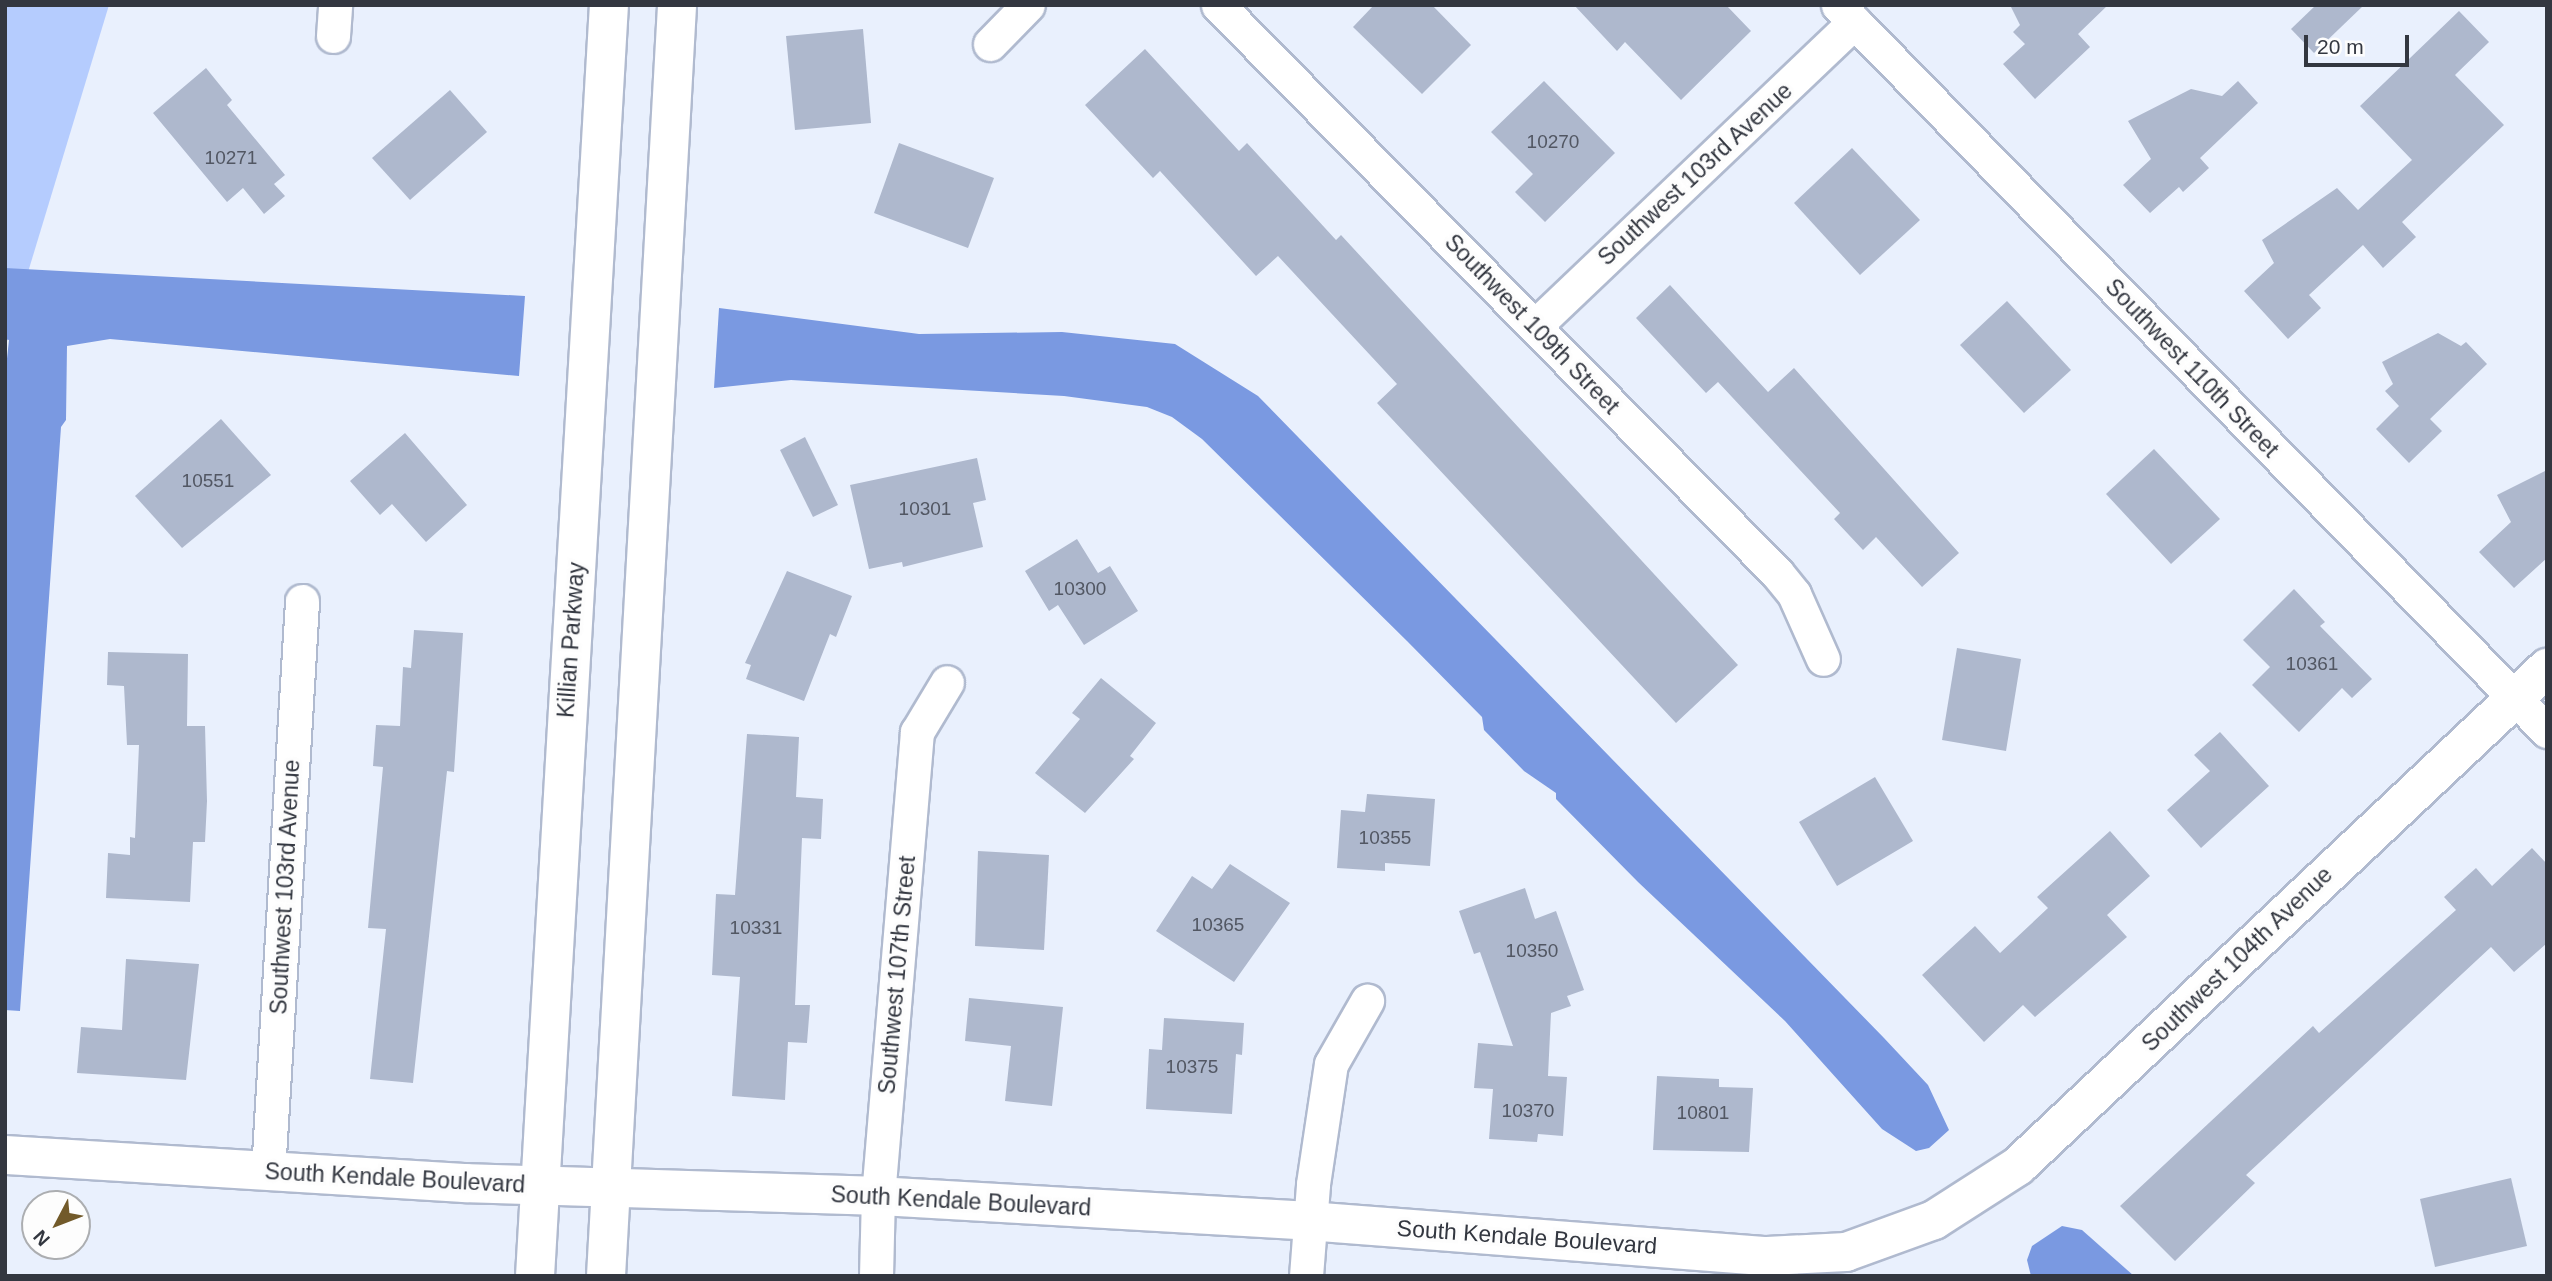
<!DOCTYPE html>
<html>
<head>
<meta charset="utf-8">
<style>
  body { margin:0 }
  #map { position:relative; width:2552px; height:1281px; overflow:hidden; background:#e9f0fd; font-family:Helvetica,sans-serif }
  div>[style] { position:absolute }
  .green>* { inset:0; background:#b5ccfe }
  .water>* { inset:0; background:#7a99e1 }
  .building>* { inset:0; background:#aeb8cd }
  .roads { filter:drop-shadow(2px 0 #b0bacf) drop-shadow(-2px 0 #b0bacf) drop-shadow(0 2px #b0bacf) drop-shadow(0 -2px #b0bacf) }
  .minor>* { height:33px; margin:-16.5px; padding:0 16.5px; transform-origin:16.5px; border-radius:16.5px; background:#fff }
  .tertiary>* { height:38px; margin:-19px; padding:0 19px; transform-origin:19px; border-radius:19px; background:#fff }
  .secondary>* { height:38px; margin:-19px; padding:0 19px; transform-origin:19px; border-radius:19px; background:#fff }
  span { translate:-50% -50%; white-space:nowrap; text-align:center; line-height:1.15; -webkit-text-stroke:7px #fdfdfd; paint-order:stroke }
  .number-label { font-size:19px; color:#525763 }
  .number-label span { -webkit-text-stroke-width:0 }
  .street-label { font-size:23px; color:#333740 }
  .frame { position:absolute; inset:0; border:7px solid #333740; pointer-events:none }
  .north { position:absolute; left:21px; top:1190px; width:70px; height:70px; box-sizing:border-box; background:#fdfdfd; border:2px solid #acaeb1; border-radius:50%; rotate:228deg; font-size:19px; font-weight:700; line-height:28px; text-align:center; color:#333740 }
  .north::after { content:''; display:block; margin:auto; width:24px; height:32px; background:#725a2a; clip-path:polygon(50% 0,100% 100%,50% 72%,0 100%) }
  .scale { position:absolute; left:2304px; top:35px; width:105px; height:32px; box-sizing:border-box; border:4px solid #333740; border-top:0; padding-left:9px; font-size:21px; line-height:24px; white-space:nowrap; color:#333740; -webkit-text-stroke:5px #fdfdfd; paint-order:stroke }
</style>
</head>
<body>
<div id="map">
  <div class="green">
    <div style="clip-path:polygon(5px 5px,109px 5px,5px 348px)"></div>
  </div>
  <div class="water">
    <div style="clip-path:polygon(5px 268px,525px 296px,519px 376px,110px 339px,67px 346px,66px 420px,61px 427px,20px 1011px,5px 1010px,5px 377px,9px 340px,5px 339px)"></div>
    <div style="clip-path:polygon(719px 308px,919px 334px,1062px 332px,1175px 344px,1258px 396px,1884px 1038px,1928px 1085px,1949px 1130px,1929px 1148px,1916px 1151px,1882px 1129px,1785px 1021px,1638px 882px,1556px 799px,1556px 793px,1524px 771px,1484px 730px,1482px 717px,1407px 641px,1202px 439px,1172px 417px,1147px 407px,1064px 396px,791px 380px,714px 388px)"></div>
    <div style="clip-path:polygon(2062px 1226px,2082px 1230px,2134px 1276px,2031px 1276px,2027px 1260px,2032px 1246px)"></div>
  </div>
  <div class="building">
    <div style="clip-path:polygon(1374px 5px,1432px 5px,1471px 45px,1422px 94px,1353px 27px)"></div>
    <div style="clip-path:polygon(1574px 5px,1726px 5px,1751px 31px,1681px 100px,1625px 42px,1617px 51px)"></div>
    <div style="clip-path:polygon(2010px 5px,2108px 5px,2078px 34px,2090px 47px,2035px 99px,2003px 64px,2025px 44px,2013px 32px,2020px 25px)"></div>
    <div style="clip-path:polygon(2316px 5px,2364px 5px,2314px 53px,2291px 29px)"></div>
    <div style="clip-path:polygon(2459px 11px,2489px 42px,2455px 75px,2504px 125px,2402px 222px,2416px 237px,2383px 268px,2363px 245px,2309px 295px,2321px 308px,2288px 339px,2244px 291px,2274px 263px,2262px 240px,2337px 188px,2358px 210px,2412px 160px,2360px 106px)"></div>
    <div style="clip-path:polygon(863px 29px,871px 123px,795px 130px,786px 36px)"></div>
    <div style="clip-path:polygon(1145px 49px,1239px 151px,1247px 143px,1336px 240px,1341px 235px,1738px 665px,1676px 723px,1377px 403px,1397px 384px,1278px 256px,1256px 276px,1160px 171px,1153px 178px,1085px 105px)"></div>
    <div style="clip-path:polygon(206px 68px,232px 100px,227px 105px,285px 175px,274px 184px,285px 196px,264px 214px,243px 188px,227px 202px,153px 113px)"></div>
    <div style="clip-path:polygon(1544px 81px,1615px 153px,1545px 222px,1515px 192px,1533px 174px,1491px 132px)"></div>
    <div style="clip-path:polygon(2238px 81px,2258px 103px,2200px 158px,2209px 168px,2183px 192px,2179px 187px,2150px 213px,2123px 185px,2151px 159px,2128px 121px,2191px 89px,2222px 96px)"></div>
    <div style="clip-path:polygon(450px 90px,487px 132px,410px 200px,372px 158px)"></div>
    <div style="clip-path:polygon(899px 143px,994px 178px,968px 248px,874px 213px)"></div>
    <div style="clip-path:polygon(1852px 148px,1920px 220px,1860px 275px,1794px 203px)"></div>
    <div style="clip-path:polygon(1670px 285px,1768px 392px,1794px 368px,1959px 553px,1922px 587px,1876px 537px,1863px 550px,1834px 519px,1840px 513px,1718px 382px,1706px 393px,1636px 318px)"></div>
    <div style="clip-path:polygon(2007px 301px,2071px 370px,2024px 413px,1960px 345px)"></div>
    <div style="clip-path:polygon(2438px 333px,2461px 346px,2466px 342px,2487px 364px,2430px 419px,2442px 431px,2409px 463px,2376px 429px,2399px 406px,2385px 391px,2393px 384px,2382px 362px)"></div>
    <div style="clip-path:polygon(221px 419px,271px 475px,182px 548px,135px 496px)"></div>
    <div style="clip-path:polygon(405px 433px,467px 505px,426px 542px,392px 504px,380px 515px,350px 481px)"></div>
    <div style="clip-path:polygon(805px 437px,838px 505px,813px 517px,780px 450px)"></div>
    <div style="clip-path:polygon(2154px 449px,2220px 519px,2171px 564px,2106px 494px)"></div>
    <div style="clip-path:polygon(977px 458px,986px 500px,973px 503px,983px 547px,903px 567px,902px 562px,869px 569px,850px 485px)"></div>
    <div style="clip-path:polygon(2547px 470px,2547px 558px,2514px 588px,2479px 552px,2511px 522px,2497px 495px)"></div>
    <div style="clip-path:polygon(1077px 539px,1098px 573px,1110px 566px,1138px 611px,1084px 645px,1058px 605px,1049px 611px,1025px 571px)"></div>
    <div style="clip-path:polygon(787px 571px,852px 596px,836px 637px,830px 634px,804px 701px,746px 679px,751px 665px,745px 663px)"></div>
    <div style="clip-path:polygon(2294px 589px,2325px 622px,2320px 626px,2372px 679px,2352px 698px,2342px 688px,2299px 732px,2252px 685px,2270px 667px,2243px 640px)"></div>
    <div style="clip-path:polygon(414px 630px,463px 633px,454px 772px,447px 771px,413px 1083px,370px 1079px,386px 929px,368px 928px,383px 767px,373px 766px,376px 725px,400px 726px,403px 667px,411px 668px)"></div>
    <div style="clip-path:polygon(1957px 648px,2021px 659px,2006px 751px,1942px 740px)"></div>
    <div style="clip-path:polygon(108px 652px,188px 654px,187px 726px,205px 726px,207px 801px,205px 842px,193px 842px,190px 902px,106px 898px,108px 853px,130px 855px,130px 837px,135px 838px,139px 745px,127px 745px,124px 686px,107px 685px)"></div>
    <div style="clip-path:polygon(1101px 678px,1156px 723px,1130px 756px,1134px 759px,1085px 813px,1035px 773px,1080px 719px,1072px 713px)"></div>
    <div style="clip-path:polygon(2220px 732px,2269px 786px,2201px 848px,2167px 810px,2210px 771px,2194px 755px)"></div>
    <div style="clip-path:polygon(747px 734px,799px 737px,796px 797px,823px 799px,821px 839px,802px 838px,795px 1005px,810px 1005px,807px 1043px,788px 1042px,785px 1100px,732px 1096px,740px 977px,712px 975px,716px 894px,735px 895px)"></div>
    <div style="clip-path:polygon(1875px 777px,1913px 841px,1837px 886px,1799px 822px)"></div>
    <div style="clip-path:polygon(1367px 794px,1435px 799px,1430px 866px,1385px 863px,1385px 871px,1337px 868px,1341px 810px,1365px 812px)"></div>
    <div style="clip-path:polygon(2110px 831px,2150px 876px,2107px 915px,2127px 937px,2035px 1017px,2023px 1005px,1984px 1042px,1922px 975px,1975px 926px,2000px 953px,2048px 908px,2037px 897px)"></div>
    <div style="clip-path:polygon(2532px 848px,2547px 864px,2547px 943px,2514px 972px,2491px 947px,2246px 1175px,2255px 1183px,2175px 1261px,2120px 1206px,2313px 1026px,2319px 1033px,2456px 910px,2444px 897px,2476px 868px,2492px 886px)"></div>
    <div style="clip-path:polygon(978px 851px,1049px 855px,1044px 950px,975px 946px)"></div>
    <div style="clip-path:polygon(1230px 864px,1290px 903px,1234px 982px,1156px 931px,1192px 876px,1212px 889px)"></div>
    <div style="clip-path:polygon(1525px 888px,1535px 919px,1556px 911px,1584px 990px,1567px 996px,1571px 1006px,1551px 1013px,1548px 1076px,1567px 1077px,1563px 1136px,1538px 1134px,1537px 1142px,1489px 1139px,1493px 1089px,1474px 1088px,1478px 1043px,1513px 1046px,1480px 952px,1474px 954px,1459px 911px)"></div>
    <div style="clip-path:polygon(126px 959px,199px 964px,186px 1080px,77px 1073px,81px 1027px,122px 1030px)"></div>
    <div style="clip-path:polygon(969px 998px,1063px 1007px,1052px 1106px,1005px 1101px,1011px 1046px,965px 1041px)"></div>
    <div style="clip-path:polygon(1164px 1018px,1244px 1023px,1242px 1055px,1236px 1054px,1232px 1114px,1146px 1109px,1149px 1049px,1162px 1050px)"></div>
    <div style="clip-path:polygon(1657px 1076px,1719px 1079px,1719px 1087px,1753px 1088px,1749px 1152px,1653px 1150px)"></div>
    <div style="clip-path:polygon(2511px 1178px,2527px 1246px,2435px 1267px,2420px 1199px)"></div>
  </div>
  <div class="roads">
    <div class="minor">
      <div style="left:1218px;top:5px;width:797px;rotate:45.46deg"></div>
      <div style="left:1777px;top:573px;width:27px;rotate:51deg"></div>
      <div style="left:1794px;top:594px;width:71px;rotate:66deg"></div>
      <div style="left:1838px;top:5px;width:1015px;rotate:45.68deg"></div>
      <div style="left:333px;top:36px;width:31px;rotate:-86deg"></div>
      <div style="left:990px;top:44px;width:54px;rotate:-45.7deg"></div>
      <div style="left:1535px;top:326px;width:441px;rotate:-43.6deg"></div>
      <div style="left:268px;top:1172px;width:572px;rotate:-86.59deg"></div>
      <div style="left:876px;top:1276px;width:80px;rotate:-88.6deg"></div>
      <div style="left:878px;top:1196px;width:466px;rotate:-85.2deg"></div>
      <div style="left:917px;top:732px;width:58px;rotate:-59deg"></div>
      <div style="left:1306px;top:1276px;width:92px;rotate:-85.6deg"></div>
      <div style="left:1313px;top:1184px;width:121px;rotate:-81.5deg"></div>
      <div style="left:1331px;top:1064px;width:73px;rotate:-60.3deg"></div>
    </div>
    <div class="tertiary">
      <div style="left:5px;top:1155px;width:461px;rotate:3.5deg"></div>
      <div style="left:465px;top:1183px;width:413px;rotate:1.8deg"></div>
      <div style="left:878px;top:1196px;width:431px;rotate:3.3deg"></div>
      <div style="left:1308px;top:1221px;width:460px;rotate:4.4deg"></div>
      <div style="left:1767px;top:1256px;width:79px;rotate:-2.9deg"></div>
      <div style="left:1846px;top:1252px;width:94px;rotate:-20deg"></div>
      <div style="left:1934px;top:1220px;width:100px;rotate:-32.7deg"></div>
      <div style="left:2018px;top:1166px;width:727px;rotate:-43.27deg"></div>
    </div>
    <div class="secondary">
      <div style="left:535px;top:1276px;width:1273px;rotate:-86.67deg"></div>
      <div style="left:606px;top:1276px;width:1273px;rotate:-86.8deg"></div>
    </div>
  </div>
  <div class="number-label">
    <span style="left:1553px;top:142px">10270</span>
    <span style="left:231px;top:158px">10271</span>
    <span style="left:208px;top:481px">10551</span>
    <span style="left:925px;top:509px">10301</span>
    <span style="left:1080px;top:589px">10300</span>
    <span style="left:2312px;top:664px">10361</span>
    <span style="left:1385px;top:838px">10355</span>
    <span style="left:1218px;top:925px">10365</span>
    <span style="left:756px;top:928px">10331</span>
    <span style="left:1532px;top:951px">10350</span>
    <span style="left:1192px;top:1067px">10375</span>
    <span style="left:1528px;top:1111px">10370</span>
    <span style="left:1703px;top:1113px">10801</span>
  </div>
  <div class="street-label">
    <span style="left:1695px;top:174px;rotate:-43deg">Southwest 103rd Avenue</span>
    <span style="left:1532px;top:324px;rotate:46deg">Southwest 109th Street</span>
    <span style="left:2192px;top:368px;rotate:46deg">Southwest 110th Street</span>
    <span style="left:571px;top:640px;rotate:-86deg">Killian Parkway</span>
    <span style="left:285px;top:887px;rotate:-87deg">Southwest 103rd Avenue</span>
    <span style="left:2237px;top:959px;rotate:-44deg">Southwest 104th Avenue</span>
    <span style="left:897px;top:975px;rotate:-85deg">Southwest 107th Street</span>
    <span style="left:395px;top:1178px;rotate:3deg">South Kendale Boulevard</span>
    <span style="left:961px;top:1201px;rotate:3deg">South Kendale Boulevard</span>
    <span style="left:1527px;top:1237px;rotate:4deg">South Kendale Boulevard</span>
  </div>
  <div class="frame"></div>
  <div class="north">N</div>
  <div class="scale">20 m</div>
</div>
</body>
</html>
